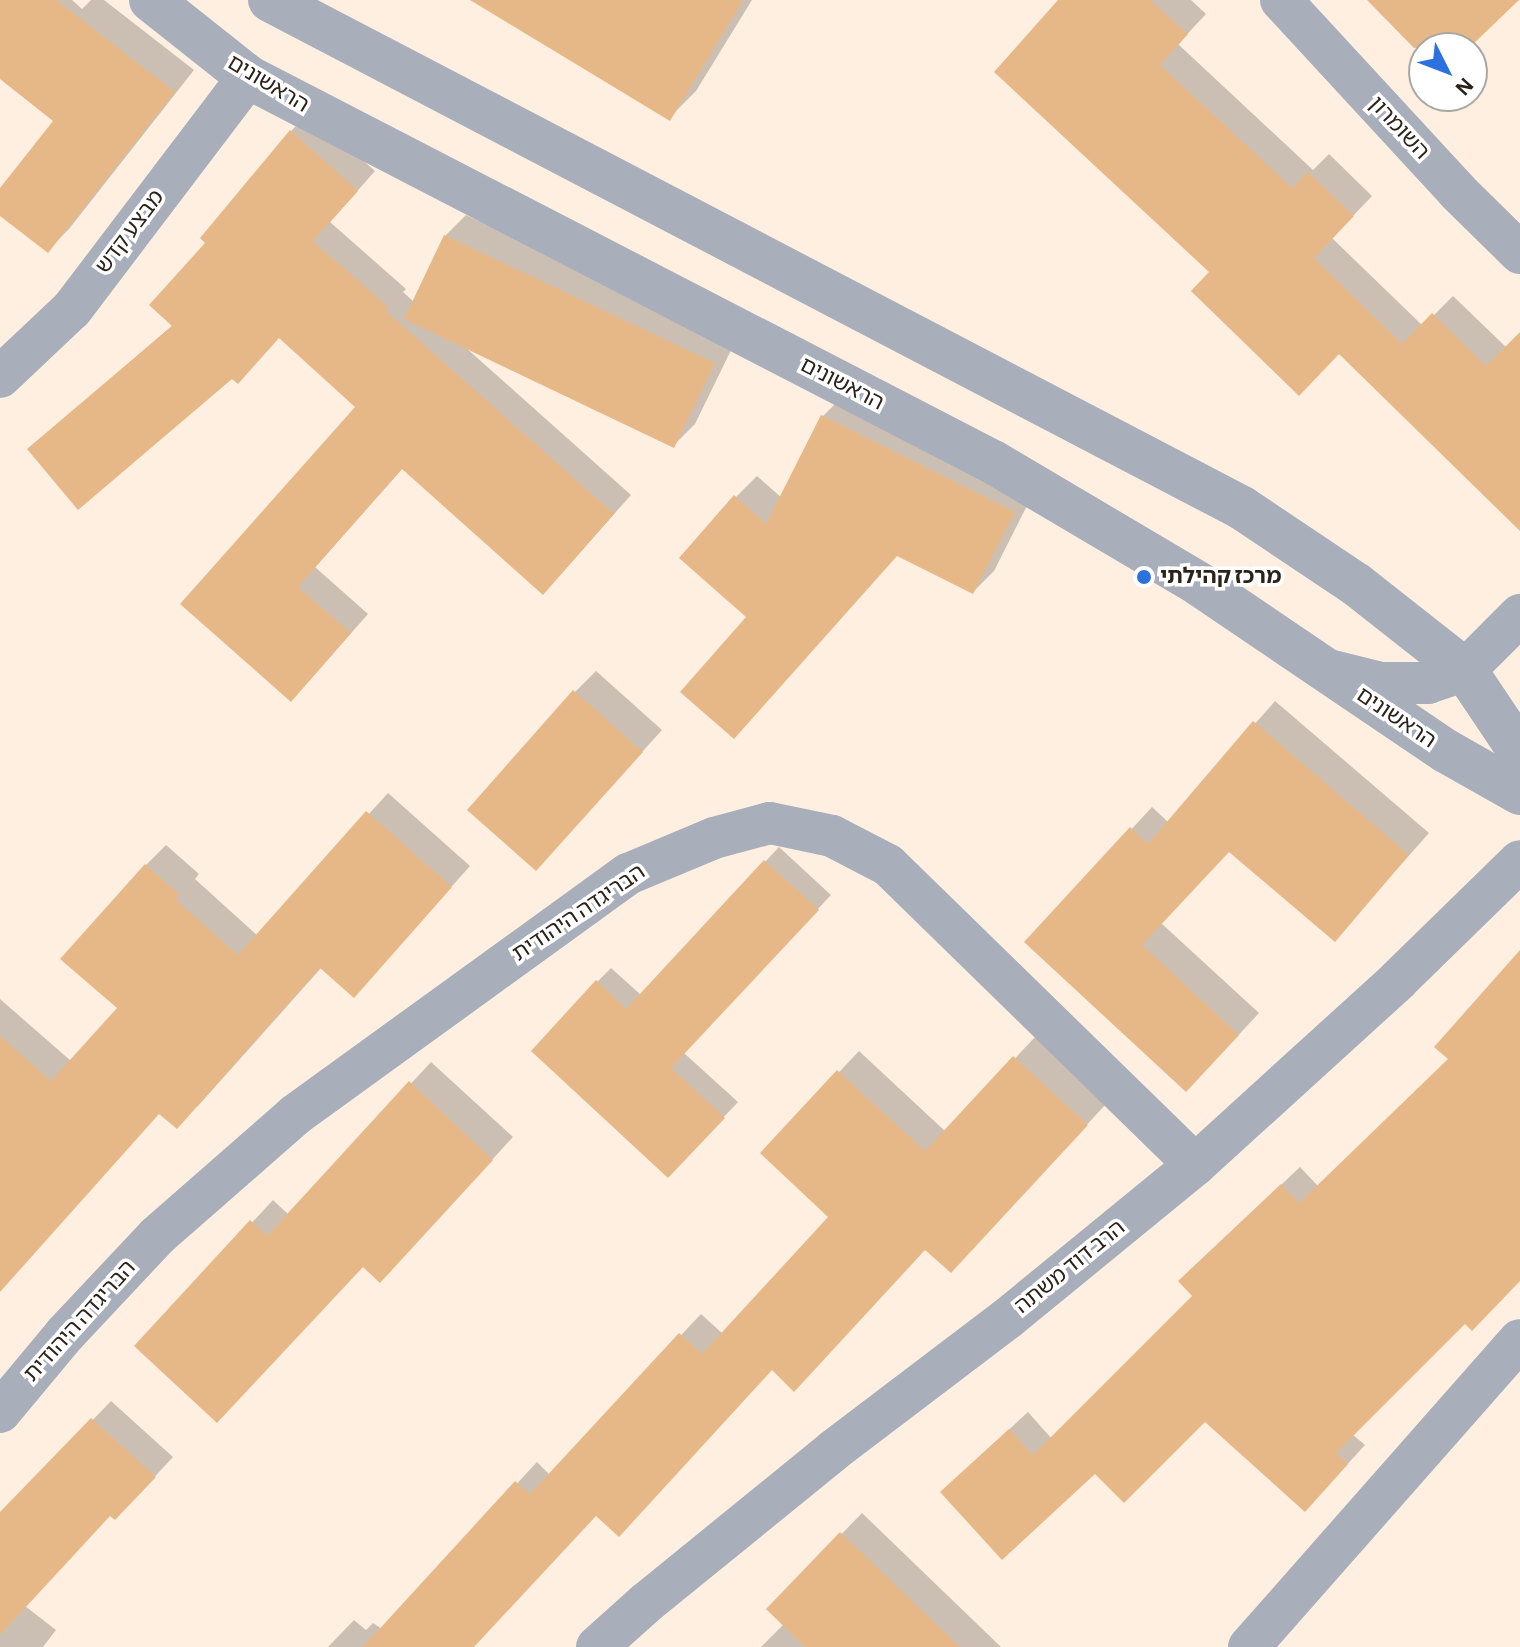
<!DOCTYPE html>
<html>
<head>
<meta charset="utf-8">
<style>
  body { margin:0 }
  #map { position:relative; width:1520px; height:1647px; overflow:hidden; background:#feefe1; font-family:"Alegreya Sans","Noto Sans Hebrew",sans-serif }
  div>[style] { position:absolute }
  .shadow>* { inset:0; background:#0003 }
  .building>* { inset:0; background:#e7b887 }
  .minor>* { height:42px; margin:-21px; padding:0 21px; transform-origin:21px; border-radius:21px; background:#a8afbb }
  .tertiary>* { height:44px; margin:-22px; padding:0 22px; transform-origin:22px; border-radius:22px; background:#a8afbb }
  .dots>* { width:22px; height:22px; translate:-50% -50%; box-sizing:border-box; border:4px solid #fff; border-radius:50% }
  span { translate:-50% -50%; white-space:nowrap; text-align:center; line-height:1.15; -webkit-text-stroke:7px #fff; paint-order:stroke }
  .street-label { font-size:22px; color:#2b231a }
  .poi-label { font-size:22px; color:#2b231a; font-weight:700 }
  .left { translate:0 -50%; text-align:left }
  .north { position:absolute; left:1408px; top:32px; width:80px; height:80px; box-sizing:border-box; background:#fff; border:2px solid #aaa7a3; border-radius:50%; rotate:132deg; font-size:22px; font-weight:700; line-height:32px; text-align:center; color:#2b231a }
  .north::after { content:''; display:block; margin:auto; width:28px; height:36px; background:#2b72de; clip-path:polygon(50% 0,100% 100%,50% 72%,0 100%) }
</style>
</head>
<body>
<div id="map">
  <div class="shadow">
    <div style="clip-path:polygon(0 0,72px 0,82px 9px,91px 0,104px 0,194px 70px,69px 229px,48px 250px,0 213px,0 192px,56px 121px,0 77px)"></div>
    <div style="clip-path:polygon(474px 0,752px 0,696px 91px,669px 118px)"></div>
    <div style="clip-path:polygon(1061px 0,1191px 0,1206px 14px,1178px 44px,1313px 170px,1329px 154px,1372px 196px,1332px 238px,1423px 326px,1453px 296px,1507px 348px,1520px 335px,1520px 507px,1340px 352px,1212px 272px)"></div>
    <div style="clip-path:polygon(309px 113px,375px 171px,330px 222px,406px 289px,403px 292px,414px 302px,445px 236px,466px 215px,735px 342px,695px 424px,674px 445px,465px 347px,631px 495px,561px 574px,403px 468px,315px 567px,368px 614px,309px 681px,183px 604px,358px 406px,280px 336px,232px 376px,29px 449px,174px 324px,208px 242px,291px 131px)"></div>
    <div style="clip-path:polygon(844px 395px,1035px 490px,994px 571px,973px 592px,898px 555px,748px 617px,736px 497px,757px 476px,782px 498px,823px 416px)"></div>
    <div style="clip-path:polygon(596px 671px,662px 730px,536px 869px,575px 692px)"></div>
    <div style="clip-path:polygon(1275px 701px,1429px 833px,1334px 940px,1230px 850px,1161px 923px,1259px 1013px,1207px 1069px,1027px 942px,1152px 807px,1168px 822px)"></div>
    <div style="clip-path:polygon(388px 793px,470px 866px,373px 975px,322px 967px,197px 1107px,160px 1112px,0 1250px,0 999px,71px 1061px,119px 1007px,146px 865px,166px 845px,199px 874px,195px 879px,258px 936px)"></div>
    <div style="clip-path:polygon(779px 847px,831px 895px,684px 1053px,738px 1102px,682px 1161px,597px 982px,611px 968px,641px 995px)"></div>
    <div style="clip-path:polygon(1520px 952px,1520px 1279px,1465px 1322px,1352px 1434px,1365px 1445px,1323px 1491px,1205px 1419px,1095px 1471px,961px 1474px,1028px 1412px,1052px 1439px,1195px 1296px,1198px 1263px,1300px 1167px,1318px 1186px,1451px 1059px)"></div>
    <div style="clip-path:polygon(1035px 1037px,1107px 1103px,971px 1250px,926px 1248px,772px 1368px,597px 1514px,472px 1647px,328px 1647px,354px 1620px,366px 1630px,373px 1623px,382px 1629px,537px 1462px,550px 1475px,701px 1314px,723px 1334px,831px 1217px,763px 1153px,859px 1051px,946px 1132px)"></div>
    <div style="clip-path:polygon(431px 1062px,513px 1137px,401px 1259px,364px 1265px,137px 1346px,273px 1200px,289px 1215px)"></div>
    <div style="clip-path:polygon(111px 1401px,173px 1457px,134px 1499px,111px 1514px,25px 1606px,56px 1630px,43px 1647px,0 1647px,0 1516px)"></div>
    <div style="clip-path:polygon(862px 1513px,1001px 1647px,761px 1647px,784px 1624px,769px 1609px)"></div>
  </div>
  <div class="building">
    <div style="clip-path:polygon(0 0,56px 0,175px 92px,48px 253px,0 216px,0 188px,53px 121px,0 79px)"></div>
    <div style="clip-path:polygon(470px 0,743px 0,670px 121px)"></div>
    <div style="clip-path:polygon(1058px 0,1150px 0,1188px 34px,1160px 65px,1292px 188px,1308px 172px,1354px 216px,1314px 258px,1402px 344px,1432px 313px,1486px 366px,1520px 332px,1520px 531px,1339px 354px,1299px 396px,1191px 291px,1209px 272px,994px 72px)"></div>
    <div style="clip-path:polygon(1367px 0,1519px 0,1469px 48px,1414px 48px)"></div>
    <div style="clip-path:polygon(290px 130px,358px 191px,313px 241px,389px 308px,386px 311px,614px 514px,543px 595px,402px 469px,298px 587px,351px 633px,291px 702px,180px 604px,355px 407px,279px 338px,238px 384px,232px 379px,78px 510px,27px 449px,172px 326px,149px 305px,205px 243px,200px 238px)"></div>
    <div style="clip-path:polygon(444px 235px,715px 363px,674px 448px,404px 319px)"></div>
    <div style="clip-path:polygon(821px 415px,1015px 512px,973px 594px,897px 556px,734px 739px,680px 692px,746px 617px,679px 558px,734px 495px,766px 524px)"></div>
    <div style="clip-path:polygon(573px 690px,643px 752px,536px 871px,467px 810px)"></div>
    <div style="clip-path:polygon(1253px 721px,1409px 855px,1335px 942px,1229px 852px,1142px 945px,1239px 1035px,1186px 1092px,1024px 942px,1130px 827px,1148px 844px)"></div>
    <div style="clip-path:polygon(366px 811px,452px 887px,354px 998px,320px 968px,177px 1129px,159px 1114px,0 1292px,0 1036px,51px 1081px,117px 1008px,60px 959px,145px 864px,180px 895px,176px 900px,238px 955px)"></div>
    <div style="clip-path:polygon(764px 860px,819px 910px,671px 1068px,725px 1118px,668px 1178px,531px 1051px,596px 980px,626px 1009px)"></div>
    <div style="clip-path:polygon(1520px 950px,1520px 1281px,1472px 1331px,1465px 1324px,1336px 1453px,1348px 1464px,1305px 1512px,1205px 1422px,1124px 1503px,1095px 1474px,1002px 1560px,940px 1492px,1009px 1429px,1033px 1455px,1192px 1296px,1178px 1281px,1281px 1184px,1299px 1203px,1448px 1059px,1434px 1047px)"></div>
    <div style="clip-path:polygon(1013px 1056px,1088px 1125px,951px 1273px,925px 1250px,794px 1392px,772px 1370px,619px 1537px,596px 1516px,474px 1647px,363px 1647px,515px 1481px,530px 1494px,679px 1333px,702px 1354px,828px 1217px,760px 1153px,837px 1070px,925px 1151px)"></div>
    <div style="clip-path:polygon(409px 1081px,493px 1160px,380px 1283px,363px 1267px,217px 1423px,134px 1346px,250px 1220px,267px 1236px)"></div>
    <div style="clip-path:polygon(91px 1418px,156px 1477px,115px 1520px,110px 1516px,0 1635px,0 1512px)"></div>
    <div style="clip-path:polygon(840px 1532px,960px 1647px,805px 1647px,766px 1609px)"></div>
  </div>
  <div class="minor">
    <div style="left:1281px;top:0;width:261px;rotate:47.3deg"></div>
    <div style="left:1458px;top:192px;width:87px;rotate:44.5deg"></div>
    <div style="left:0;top:377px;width:99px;rotate:-43.4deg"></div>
    <div style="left:72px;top:309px;width:291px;rotate:-52.8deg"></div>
    <div style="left:1332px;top:671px;width:50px;rotate:13.8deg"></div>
    <div style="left:1381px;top:683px;width:47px"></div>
    <div style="left:1428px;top:683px;width:39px;rotate:-19deg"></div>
    <div style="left:1465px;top:670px;width:78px;rotate:-45deg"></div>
    <div style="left:0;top:1412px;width:102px;rotate:-50.2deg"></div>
    <div style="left:65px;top:1334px;width:134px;rotate:-46.8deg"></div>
    <div style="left:157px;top:1236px;width:184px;rotate:-41.2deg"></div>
    <div style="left:295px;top:1115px;width:411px;rotate:-35.9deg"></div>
    <div style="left:628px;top:874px;width:93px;rotate:-22.7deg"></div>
    <div style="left:714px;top:838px;width:58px;rotate:-15deg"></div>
    <div style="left:770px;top:823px;width:63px;rotate:11.8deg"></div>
    <div style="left:832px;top:836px;width:63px;rotate:27.4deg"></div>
    <div style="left:888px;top:865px;width:429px;rotate:44.3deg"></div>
    <div style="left:597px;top:1647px;width:66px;rotate:-41.9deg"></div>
    <div style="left:646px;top:1603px;width:242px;rotate:-39.1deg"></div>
    <div style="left:834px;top:1450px;width:218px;rotate:-37.2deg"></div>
    <div style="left:1008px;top:1318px;width:242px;rotate:-39.3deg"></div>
    <div style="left:1195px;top:1165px;width:275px;rotate:-42.3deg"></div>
    <div style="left:1398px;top:980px;width:170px;rotate:-44.3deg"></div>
    <div style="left:1249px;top:1647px;width:409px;rotate:-48.6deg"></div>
  </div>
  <div class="tertiary">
    <div style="left:151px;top:0;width:124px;rotate:38.4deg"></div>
    <div style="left:248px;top:77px;width:839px;rotate:27.33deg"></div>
    <div style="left:993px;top:462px;width:239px;rotate:30.6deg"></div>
    <div style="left:1199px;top:584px;width:298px;rotate:34.1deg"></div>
    <div style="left:1446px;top:751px;width:85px;rotate:29.6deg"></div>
    <div style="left:270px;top:0;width:1097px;rotate:27.59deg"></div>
    <div style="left:1242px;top:508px;width:138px;rotate:33.8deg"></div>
    <div style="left:1357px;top:585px;width:137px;rotate:38.2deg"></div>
    <div style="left:1465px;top:670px;width:99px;rotate:56.1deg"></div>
  </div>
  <div class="dots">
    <div style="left:1144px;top:577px;background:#2b72de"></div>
  </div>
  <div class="street-label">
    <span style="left:268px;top:84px;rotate:31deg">הראשונים</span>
    <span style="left:1399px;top:128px;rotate:47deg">השומרון</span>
    <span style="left:130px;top:232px;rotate:-53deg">מבצע קדש</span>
    <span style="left:842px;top:384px;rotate:27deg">הראשונים</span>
    <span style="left:1396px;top:718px;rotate:34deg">הראשונים</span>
    <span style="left:579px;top:913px;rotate:-34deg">הבריגדה היהודית</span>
    <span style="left:1070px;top:1267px;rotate:-39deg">הרב דוד משתה</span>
    <span style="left:80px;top:1321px;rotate:-48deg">הבריגדה היהודית</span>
  </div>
  <div class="poi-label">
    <span class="left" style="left:1160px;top:577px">מרכז קהילתי</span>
  </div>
  <div class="north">N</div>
</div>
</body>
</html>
